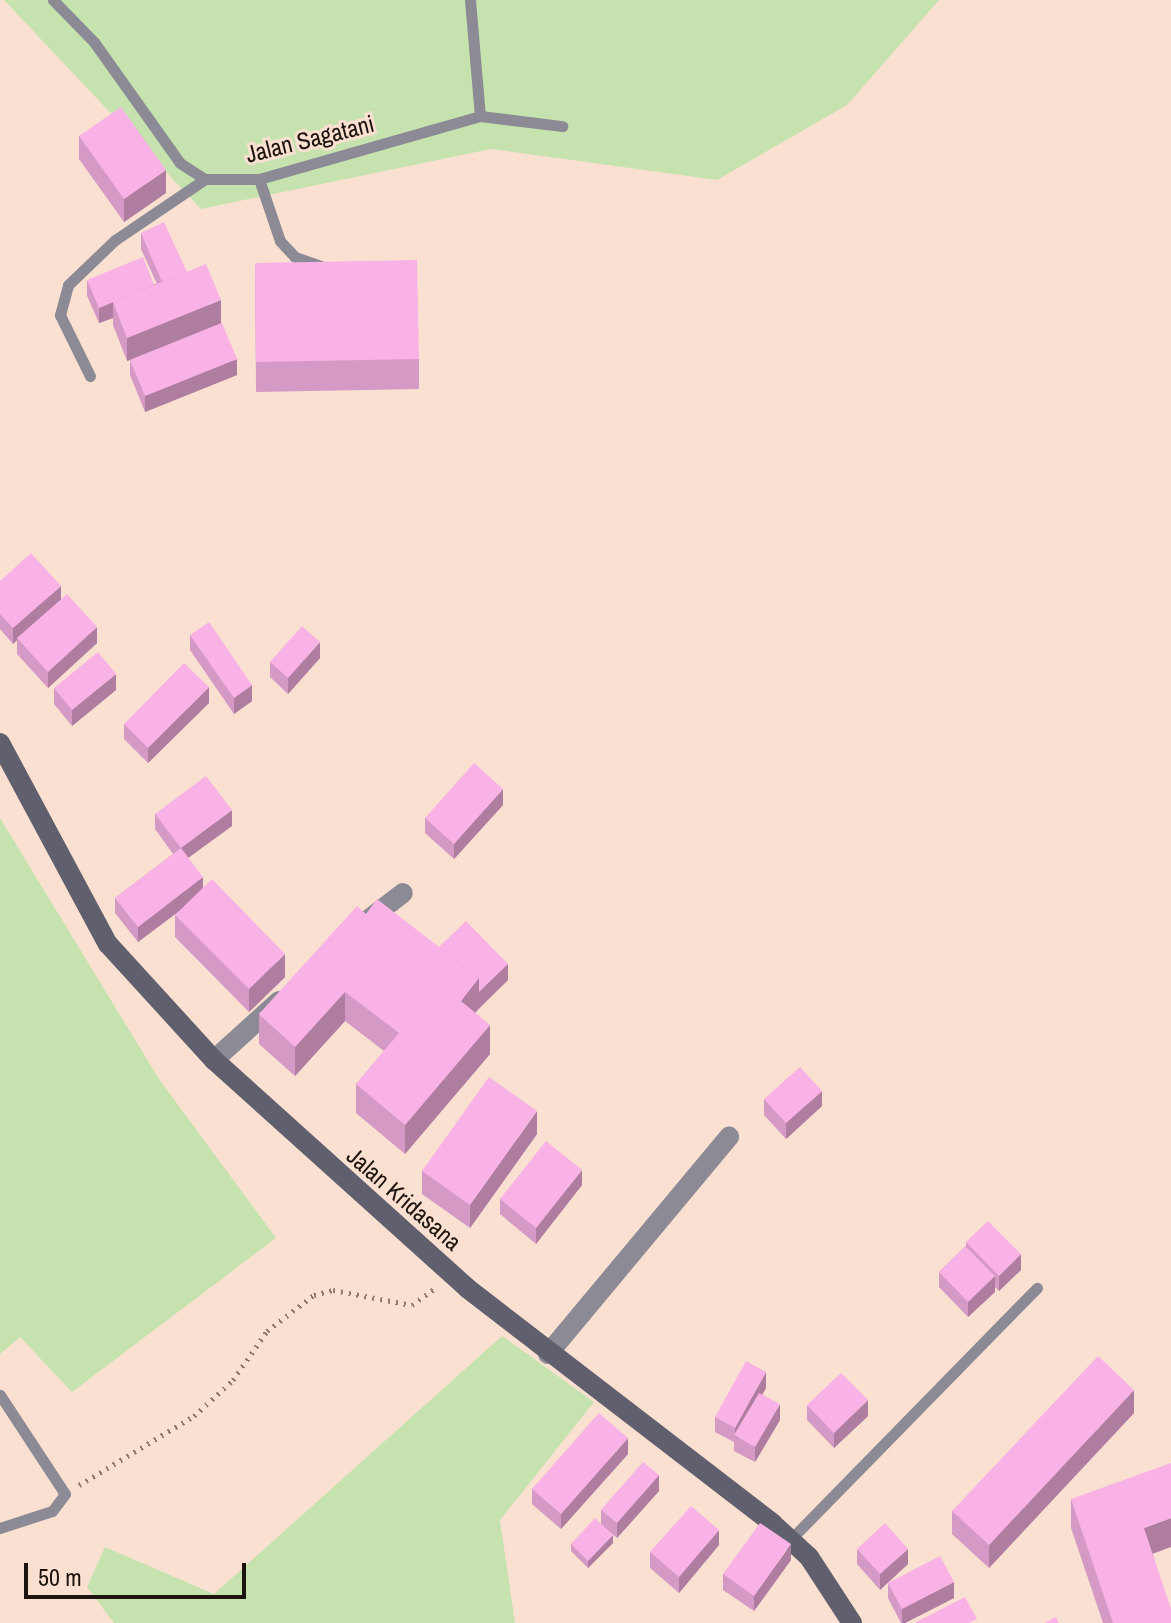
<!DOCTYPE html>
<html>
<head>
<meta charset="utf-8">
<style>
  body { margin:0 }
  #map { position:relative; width:1171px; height:1623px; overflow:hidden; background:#fae0d1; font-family:"Archivo Narrow",sans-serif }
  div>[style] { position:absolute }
  .green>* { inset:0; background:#c6e3af }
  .path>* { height:5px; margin-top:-2.5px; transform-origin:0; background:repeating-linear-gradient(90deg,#8f7d73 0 2px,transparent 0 8px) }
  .lane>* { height:11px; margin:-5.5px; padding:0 5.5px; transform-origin:5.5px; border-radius:5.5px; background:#8b8a95 }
  .street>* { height:20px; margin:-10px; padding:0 10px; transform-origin:10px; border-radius:10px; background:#8b8a95 }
  .secondary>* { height:20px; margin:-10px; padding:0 10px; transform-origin:10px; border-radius:10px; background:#605f6e }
  .wall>* { inset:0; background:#d599c5 }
  .shaded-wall>* { inset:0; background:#ae7da0 }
  .building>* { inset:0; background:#f8b2e5 }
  span { translate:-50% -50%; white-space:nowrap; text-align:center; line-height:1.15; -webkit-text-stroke:6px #fae0d1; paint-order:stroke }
  .street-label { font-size:24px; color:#1d140f }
  .scale { position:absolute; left:24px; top:1563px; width:222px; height:36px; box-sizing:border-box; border:4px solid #1d140f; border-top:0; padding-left:10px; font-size:24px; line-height:28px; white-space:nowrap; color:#1d140f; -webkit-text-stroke:6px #fae0d1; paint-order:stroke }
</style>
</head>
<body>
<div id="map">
  <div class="green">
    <div style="clip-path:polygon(4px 0,939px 0,847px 105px,717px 180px,491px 149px,201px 209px)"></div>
    <div style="clip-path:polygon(0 818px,159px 1079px,276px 1238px,72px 1392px,20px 1337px,0 1354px)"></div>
    <div style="clip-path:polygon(502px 1336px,594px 1402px,500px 1520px,515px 1623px,114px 1623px,87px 1587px,105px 1547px,214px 1594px)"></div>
  </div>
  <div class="path">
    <div style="left:79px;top:1485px;width:134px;rotate:-31deg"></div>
    <div style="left:194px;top:1416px;width:53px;rotate:-42.7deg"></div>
    <div style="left:233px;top:1380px;width:60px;rotate:-55.2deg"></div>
    <div style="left:267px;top:1331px;width:59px;rotate:-37.5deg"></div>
    <div style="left:314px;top:1295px;width:20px;rotate:-15deg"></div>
    <div style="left:333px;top:1290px;width:80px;rotate:10.8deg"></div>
    <div style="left:412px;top:1305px;width:27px;rotate:-36deg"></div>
  </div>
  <div class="lane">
    <div style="left:53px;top:0;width:59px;rotate:45.7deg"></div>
    <div style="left:94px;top:42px;width:148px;rotate:54.6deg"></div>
    <div style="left:180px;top:163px;width:30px;rotate:33deg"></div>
    <div style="left:205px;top:179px;width:54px"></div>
    <div style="left:259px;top:179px;width:230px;rotate:-15.9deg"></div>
    <div style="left:480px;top:116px;width:83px;rotate:7deg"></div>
    <div style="left:470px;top:0;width:116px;rotate:85.1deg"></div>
    <div style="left:259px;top:179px;width:65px;rotate:71.3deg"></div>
    <div style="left:280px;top:241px;width:22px;rotate:47deg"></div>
    <div style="left:295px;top:257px;width:28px;rotate:19deg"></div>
    <div style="left:90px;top:376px;width:68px;rotate:-116.2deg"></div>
    <div style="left:60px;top:315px;width:31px;rotate:-75deg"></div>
    <div style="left:68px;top:285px;width:65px;rotate:-43.8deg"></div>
    <div style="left:115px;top:240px;width:109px;rotate:-34.1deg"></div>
    <div style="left:0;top:1395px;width:118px;rotate:56.7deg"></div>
    <div style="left:65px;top:1494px;width:21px;rotate:127deg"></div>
    <div style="left:52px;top:1511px;width:55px;rotate:161.9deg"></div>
    <div style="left:790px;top:1540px;width:353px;rotate:-45.6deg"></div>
  </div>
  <div class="street">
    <div style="left:364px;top:923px;width:49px;rotate:-37.6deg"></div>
    <div style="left:214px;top:1060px;width:88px;rotate:-42.2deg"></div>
    <div style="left:548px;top:1354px;width:283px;rotate:-50.2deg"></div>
  </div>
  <div class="secondary">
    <div style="left:0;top:743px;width:228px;rotate:61.8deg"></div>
    <div style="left:108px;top:944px;width:157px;rotate:47.6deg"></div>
    <div style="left:214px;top:1060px;width:341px;rotate:42deg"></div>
    <div style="left:467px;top:1288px;width:386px;rotate:37.6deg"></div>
    <div style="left:773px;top:1524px;width:49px;rotate:42.5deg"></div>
    <div style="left:809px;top:1557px;width:79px;rotate:56.9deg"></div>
  </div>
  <div class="wall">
    <div style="clip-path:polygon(79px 136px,166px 193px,124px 222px,79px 159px)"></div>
    <div style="clip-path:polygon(141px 233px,187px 272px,221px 323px,237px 375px,145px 412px,130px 375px,130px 360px,127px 361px,113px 325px,113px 318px,99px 323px,87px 296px,87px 280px,157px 284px,141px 249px)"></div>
    <div style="clip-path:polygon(255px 263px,419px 359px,419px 389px,256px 392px)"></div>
    <div style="clip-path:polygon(0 581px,61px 599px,97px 643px,48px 688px,17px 654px,17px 640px,13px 644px,0 629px)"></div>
    <div style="clip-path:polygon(190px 635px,252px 701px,234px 714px,190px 650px)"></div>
    <div style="clip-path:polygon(320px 658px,288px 694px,270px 677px,270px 662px)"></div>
    <div style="clip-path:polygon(54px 688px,116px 690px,72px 726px,54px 704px)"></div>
    <div style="clip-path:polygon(209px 703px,148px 763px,124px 739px,124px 724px)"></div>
    <div style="clip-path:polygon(503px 805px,454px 859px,425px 833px,425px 818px)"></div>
    <div style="clip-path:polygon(155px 814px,232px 826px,188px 858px,203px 887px,285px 977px,249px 1012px,175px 937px,175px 915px,178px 912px,138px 942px,115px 913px,115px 898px,173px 854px,155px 829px)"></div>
    <div style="clip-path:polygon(366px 914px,508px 980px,475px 1013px,490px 1054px,405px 1154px,356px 1113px,356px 1084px,384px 1051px,345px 1021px,295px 1076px,259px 1044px,259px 1014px)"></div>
    <div style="clip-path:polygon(764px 1099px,822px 1106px,786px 1139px,764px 1115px)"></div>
    <div style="clip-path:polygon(537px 1134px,470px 1228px,422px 1194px,422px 1171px)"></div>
    <div style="clip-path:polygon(582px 1185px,536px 1244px,500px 1214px,500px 1199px)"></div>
    <div style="clip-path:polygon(966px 1242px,1021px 1270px,999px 1291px,995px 1287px,995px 1292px,968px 1317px,939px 1287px,939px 1272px,966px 1246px)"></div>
    <div style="clip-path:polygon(766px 1388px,762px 1394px,780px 1420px,755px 1462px,734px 1451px,734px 1442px,715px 1432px,715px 1417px)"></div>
    <div style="clip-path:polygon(807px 1405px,868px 1416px,834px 1448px,807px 1420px)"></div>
    <div style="clip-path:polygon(1134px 1413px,989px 1568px,952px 1534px,952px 1511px)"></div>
    <div style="clip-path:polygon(628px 1454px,561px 1529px,532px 1504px,532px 1489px)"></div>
    <div style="clip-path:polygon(659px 1491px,617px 1538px,607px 1530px,613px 1543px,588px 1568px,571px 1551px,571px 1544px,601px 1524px,601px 1510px)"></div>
    <div style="clip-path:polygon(1071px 1499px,1153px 1554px,1171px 1623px,1103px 1623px,1071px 1528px)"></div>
    <div style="clip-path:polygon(719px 1545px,679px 1593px,650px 1568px,650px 1552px)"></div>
    <div style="clip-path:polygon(857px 1549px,908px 1564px,880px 1590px,857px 1564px)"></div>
    <div style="clip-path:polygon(791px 1560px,754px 1611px,723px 1590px,723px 1574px)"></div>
    <div style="clip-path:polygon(888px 1583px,954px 1598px,905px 1623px,901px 1623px,888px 1598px)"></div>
  </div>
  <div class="shaded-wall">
    <div style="clip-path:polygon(166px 170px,166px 193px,124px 222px,124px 199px)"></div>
    <div style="clip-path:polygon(221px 300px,221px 323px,127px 361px,127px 338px)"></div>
    <div style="clip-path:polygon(113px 302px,113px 318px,99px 323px,99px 308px)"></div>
    <div style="clip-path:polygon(237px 359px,237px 375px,145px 412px,145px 396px)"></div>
    <div style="clip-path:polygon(61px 586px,61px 602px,17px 638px,17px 640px,13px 644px,13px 628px)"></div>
    <div style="clip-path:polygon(97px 627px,97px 643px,48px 688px,48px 672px)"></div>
    <div style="clip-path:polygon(320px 642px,320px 658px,288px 694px,288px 678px)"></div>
    <div style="clip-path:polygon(116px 674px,116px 690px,72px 726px,72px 710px)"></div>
    <div style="clip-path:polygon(252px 685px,252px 701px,234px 714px,234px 698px)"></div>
    <div style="clip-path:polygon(209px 687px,209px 703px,148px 763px,148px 748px)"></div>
    <div style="clip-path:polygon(503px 789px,503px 805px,454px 859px,454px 844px)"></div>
    <div style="clip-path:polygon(232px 810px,232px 826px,181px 863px,181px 848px)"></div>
    <div style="clip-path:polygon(203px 877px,203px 893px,138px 942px,138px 927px)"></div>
    <div style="clip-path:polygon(285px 954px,285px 977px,249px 1012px,249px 989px)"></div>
    <div style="clip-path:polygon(508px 964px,508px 980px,479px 1008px,461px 1030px,461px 1001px,479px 978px)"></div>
    <div style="clip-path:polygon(345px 992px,345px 1021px,295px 1076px,295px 1047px)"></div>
    <div style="clip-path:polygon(490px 1025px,490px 1054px,405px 1154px,405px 1125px)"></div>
    <div style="clip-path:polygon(822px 1091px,822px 1106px,786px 1139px,786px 1123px)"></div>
    <div style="clip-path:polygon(537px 1111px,537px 1134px,470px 1228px,470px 1205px)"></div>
    <div style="clip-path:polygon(582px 1170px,582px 1185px,536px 1244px,536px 1228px)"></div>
    <div style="clip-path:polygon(1021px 1254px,1021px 1270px,999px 1291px,999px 1276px)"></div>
    <div style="clip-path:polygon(995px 1276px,995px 1292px,968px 1317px,968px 1302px)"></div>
    <div style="clip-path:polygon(766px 1372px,766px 1388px,738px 1438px,735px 1436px,735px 1428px)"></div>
    <div style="clip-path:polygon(1134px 1390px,1134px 1413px,989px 1568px,989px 1545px)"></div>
    <div style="clip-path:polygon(868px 1400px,868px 1416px,834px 1448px,834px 1433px)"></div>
    <div style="clip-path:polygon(780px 1404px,780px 1420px,755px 1462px,755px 1447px)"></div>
    <div style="clip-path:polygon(628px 1438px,628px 1454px,561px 1529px,561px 1514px)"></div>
    <div style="clip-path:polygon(659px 1475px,659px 1491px,617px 1538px,617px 1523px)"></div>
    <div style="clip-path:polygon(1171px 1518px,1171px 1547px,1144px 1557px,1144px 1528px)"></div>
    <div style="clip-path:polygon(719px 1530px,719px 1545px,679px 1593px,679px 1577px)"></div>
    <div style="clip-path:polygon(613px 1535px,613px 1543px,588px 1568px,588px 1561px)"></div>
    <div style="clip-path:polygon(791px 1544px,791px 1560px,754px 1611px,754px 1596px)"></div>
    <div style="clip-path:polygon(908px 1549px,908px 1564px,880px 1590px,880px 1574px)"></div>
    <div style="clip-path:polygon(954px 1582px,954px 1598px,905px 1623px,902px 1623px,902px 1609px)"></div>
  </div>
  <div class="building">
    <div style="clip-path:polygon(121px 107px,166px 170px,124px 199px,79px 136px)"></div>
    <div style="clip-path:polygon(164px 222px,187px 272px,162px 282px,141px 233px)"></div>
    <div style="clip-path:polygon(143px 257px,154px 285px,99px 308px,87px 280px)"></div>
    <div style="clip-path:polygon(417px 260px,419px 359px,256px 362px,255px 263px)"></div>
    <div style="clip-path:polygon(206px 264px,221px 300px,127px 338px,113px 302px)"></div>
    <div style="clip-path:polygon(222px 323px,237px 359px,145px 396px,130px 360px)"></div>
    <div style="clip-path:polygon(31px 553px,61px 586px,13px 628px,0 614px,0 581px)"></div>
    <div style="clip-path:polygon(67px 594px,97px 627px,48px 672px,17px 638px)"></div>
    <div style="clip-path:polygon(209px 622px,252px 685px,234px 698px,190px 635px)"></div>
    <div style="clip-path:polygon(302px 626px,320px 642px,288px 678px,270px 662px)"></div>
    <div style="clip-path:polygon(98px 652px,116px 674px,72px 710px,54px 688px)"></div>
    <div style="clip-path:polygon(184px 663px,209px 687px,148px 748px,124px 724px)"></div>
    <div style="clip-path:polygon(474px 763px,503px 789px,454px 844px,425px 818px)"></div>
    <div style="clip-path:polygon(206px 776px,232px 810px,181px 848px,155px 814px)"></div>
    <div style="clip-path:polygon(181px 848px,203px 877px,138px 927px,115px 898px)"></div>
    <div style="clip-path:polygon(212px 879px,285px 954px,249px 989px,175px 915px)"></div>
    <div style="clip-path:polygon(377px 899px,479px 978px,461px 1001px,490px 1025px,405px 1125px,356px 1084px,399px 1033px,345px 992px,295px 1047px,259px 1014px,357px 906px,366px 914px)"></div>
    <div style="clip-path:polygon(466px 921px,508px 964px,479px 992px,479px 978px,439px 947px)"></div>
    <div style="clip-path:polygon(800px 1067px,822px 1091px,786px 1123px,764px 1099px)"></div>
    <div style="clip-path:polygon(489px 1077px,537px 1111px,470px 1205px,422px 1171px)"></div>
    <div style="clip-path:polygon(546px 1141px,582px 1170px,536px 1228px,500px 1199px)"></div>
    <div style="clip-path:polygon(988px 1221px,1021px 1254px,999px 1276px,966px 1242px)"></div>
    <div style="clip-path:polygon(965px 1246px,995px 1276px,968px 1302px,939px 1272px)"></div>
    <div style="clip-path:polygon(1098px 1356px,1134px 1390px,989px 1545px,952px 1511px)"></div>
    <div style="clip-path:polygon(746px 1361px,766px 1372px,735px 1428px,715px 1417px)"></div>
    <div style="clip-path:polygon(841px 1373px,868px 1400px,834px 1433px,807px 1405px)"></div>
    <div style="clip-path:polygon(759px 1393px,780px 1404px,755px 1447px,734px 1435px)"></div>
    <div style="clip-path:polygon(599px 1413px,628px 1438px,561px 1514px,532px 1489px)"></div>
    <div style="clip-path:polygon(643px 1462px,659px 1475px,617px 1523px,601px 1510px)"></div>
    <div style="clip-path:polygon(1171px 1463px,1171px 1518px,1144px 1528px,1171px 1609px,1171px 1623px,1113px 1623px,1071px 1499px)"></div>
    <div style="clip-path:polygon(691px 1506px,719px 1530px,679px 1577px,650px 1552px)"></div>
    <div style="clip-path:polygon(595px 1518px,613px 1535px,588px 1561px,571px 1544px)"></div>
    <div style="clip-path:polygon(760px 1523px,791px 1544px,754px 1596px,723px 1574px)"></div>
    <div style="clip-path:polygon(885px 1523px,908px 1549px,880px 1574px,857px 1549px)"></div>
    <div style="clip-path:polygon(940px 1556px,954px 1582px,902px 1609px,888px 1583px)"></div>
    <div style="clip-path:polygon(965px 1597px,977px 1619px,969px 1623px,914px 1623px)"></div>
    <div style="clip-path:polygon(1056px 1617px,1059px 1623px,1044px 1623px)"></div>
  </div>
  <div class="street-label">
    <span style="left:310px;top:139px;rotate:-14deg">Jalan Sagatani</span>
    <span style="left:404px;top:1199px;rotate:41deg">Jalan Kridasana</span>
  </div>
  <div class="scale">50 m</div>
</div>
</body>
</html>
